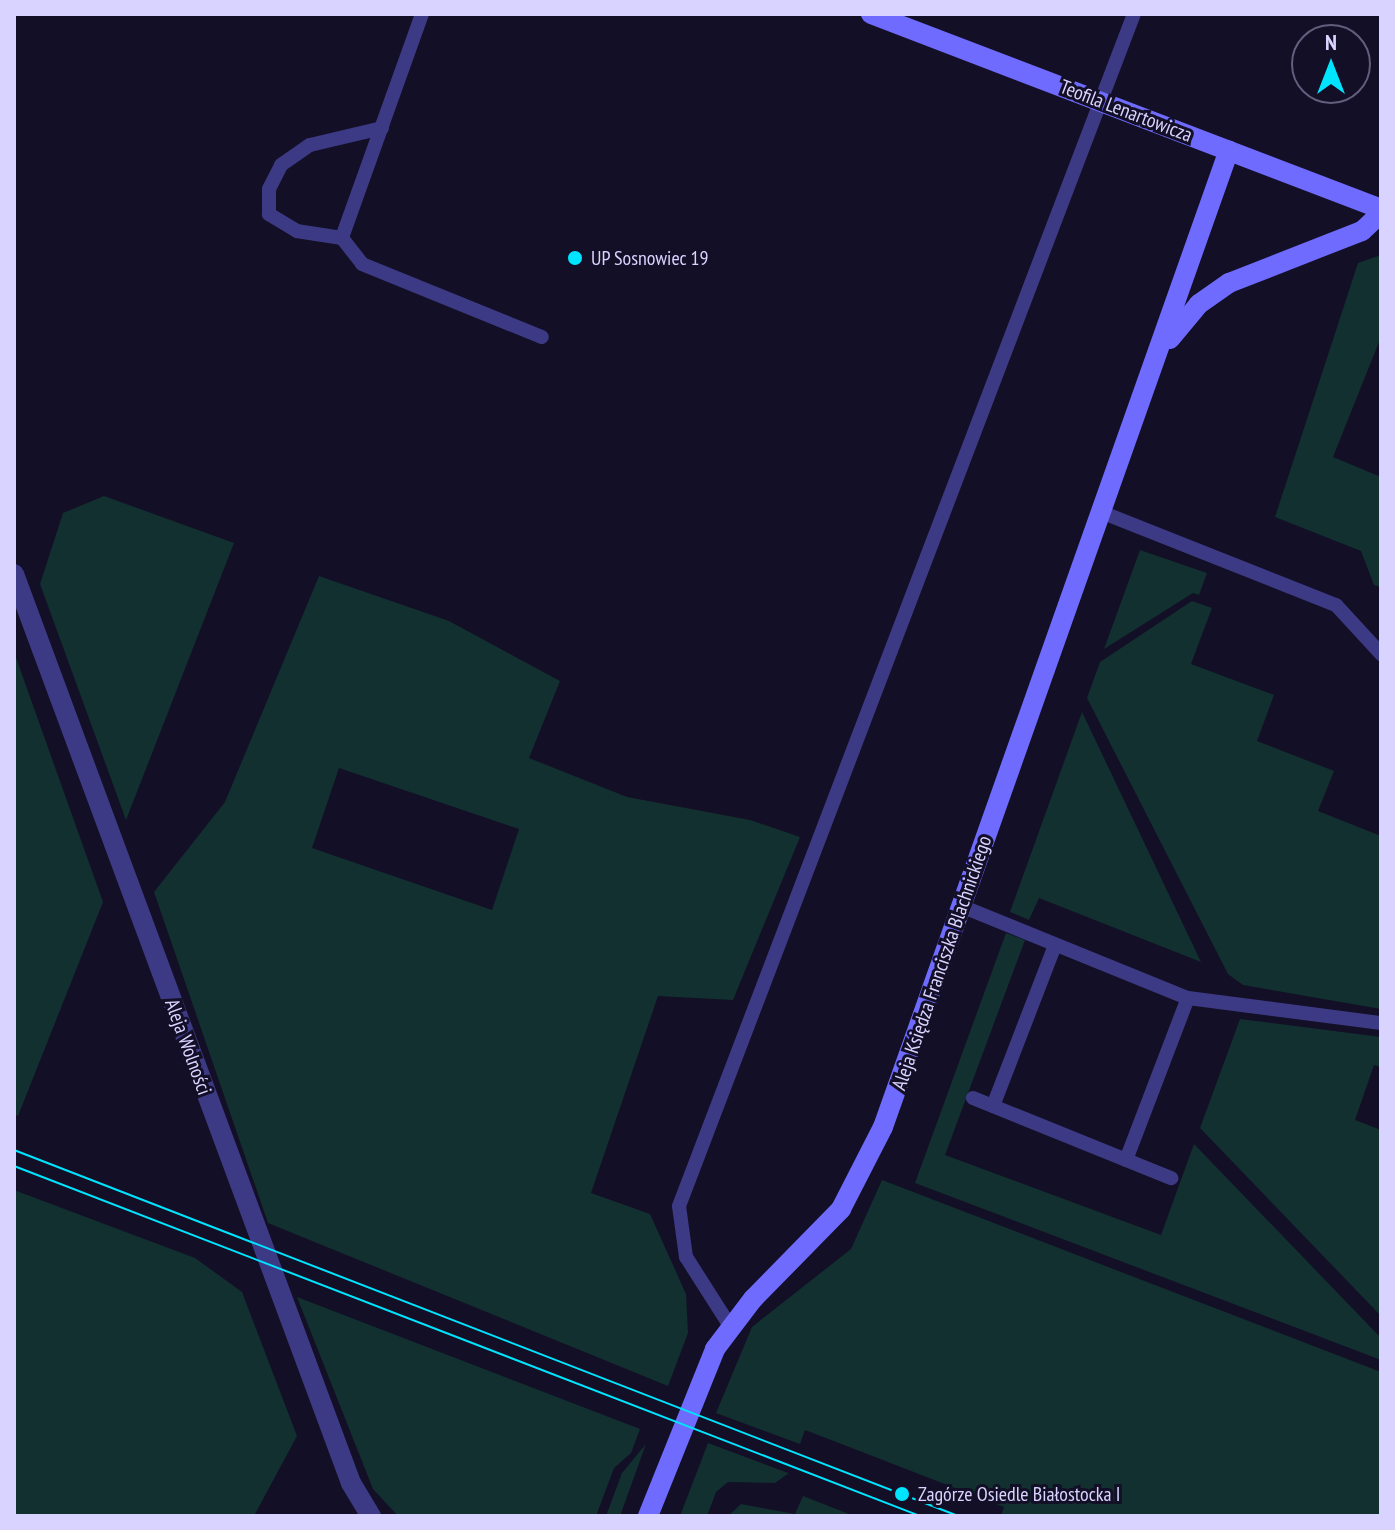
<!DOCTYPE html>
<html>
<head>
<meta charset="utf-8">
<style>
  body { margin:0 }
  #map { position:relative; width:1395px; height:1530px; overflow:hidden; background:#130f26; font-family:"PT Sans Narrow",sans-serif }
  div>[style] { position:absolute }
  .green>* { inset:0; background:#12302f }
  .lane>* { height:14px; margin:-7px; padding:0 7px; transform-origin:7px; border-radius:7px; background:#3d3a85 }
  .street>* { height:20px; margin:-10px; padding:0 10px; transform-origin:10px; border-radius:10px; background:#3d3a85 }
  .secondary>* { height:20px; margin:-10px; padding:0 10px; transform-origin:10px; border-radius:10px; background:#6f6bff }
  .tram>* { height:2px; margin:-1px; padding:0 1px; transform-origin:1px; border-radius:1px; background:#00e5ff }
  .dots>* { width:22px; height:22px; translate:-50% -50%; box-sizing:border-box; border:4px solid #130f26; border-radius:50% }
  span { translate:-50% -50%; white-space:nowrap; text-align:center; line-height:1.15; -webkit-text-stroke:6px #130f26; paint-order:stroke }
  .street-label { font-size:20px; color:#d9d4ff }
  .poi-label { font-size:20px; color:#d9d4ff }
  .left { translate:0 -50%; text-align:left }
  .frame { position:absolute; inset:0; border:16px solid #d9d4ff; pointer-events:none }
  .north { position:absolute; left:1291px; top:24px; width:80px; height:80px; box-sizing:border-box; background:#130f26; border:2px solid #625e7d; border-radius:50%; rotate:0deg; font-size:22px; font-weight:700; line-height:32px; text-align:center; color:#d9d4ff }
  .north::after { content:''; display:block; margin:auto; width:28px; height:36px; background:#00e5ff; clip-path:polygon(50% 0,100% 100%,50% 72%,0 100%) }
</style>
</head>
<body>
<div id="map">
  <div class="green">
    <div style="clip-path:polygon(1381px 255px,1381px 337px,1333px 457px,1381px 477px,1381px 587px,1374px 585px,1361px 551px,1275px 517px,1358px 263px)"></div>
    <div style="clip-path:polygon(104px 496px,234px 543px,126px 820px,40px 584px,63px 513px)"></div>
    <div style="clip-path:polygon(1140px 550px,1207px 573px,1199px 595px,1193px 593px,1104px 649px)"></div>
    <div style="clip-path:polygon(evenodd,319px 576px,449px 621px,560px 681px,529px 758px,627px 797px,750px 820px,800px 837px,733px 1000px,658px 996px,591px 1193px,650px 1214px,686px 1294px,688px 1333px,668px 1386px,268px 1223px,154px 892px,225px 802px,319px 576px,339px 768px,519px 829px,492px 910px,312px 848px,339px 768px)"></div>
    <div style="clip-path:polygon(1192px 601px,1212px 608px,1191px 664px,1274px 695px,1257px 741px,1334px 771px,1318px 811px,1381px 836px,1381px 1009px,1243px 985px,1228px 974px,1087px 698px,1100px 662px)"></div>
    <div style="clip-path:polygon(14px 652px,103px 902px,18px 1116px,14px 1114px)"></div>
    <div style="clip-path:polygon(1082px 712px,1201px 962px,1039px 898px,1029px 920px,1010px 912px)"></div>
    <div style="clip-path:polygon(1006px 933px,1025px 940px,945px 1155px,1161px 1235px,1194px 1144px,1381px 1338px,1381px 1360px,915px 1183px)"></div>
    <div style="clip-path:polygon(1240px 1019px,1381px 1037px,1381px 1067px,1374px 1065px,1355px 1120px,1381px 1130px,1381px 1316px,1200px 1128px)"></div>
    <div style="clip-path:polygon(882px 1180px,1381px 1372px,1381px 1516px,1001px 1516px,1004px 1507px,826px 1438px,805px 1430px,800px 1444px,716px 1413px,752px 1327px,851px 1249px)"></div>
    <div style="clip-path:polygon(14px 1190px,195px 1258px,242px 1292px,297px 1436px,254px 1516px,14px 1516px)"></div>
    <div style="clip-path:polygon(297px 1297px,640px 1429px,631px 1453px,614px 1468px,596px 1516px,398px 1516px,373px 1489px)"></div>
    <div style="clip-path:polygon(708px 1443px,788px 1473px,789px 1473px,775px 1483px,728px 1482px,716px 1492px,707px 1516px,680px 1516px)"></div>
    <div style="clip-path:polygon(646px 1444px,620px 1516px,606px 1516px,622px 1473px)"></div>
    <div style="clip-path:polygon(803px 1496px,854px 1516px,728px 1516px,741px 1504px,795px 1514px)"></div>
  </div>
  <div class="lane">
    <div style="left:422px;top:14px;width:238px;rotate:109.7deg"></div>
    <div style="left:342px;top:238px;width:33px;rotate:52deg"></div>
    <div style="left:362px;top:264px;width:194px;rotate:22.1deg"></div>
    <div style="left:342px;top:238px;width:46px;rotate:-171.2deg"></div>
    <div style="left:297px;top:231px;width:33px;rotate:-149deg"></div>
    <div style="left:269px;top:214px;width:25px;rotate:-90deg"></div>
    <div style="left:269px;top:189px;width:27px;rotate:-63deg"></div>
    <div style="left:281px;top:165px;width:35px;rotate:-35deg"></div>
    <div style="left:310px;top:145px;width:74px;rotate:-13.3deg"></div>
    <div style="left:1101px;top:512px;width:253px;rotate:21.6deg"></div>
    <div style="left:1336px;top:605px;width:67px;rotate:47.4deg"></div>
    <div style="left:961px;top:906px;width:245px;rotate:22.1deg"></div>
    <div style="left:1188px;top:998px;width:195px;rotate:7.4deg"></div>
    <div style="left:973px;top:1098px;width:214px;rotate:22deg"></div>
    <div style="left:993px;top:1106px;width:173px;rotate:-68.9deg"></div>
    <div style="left:1126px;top:1160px;width:173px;rotate:-69.1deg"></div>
    <div style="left:730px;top:1326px;width:82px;rotate:-122.5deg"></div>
    <div style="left:686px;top:1257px;width:51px;rotate:-97.8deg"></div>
    <div style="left:679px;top:1206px;width:1276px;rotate:-69.11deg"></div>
  </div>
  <div class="street">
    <div style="left:14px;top:574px;width:969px;rotate:69.66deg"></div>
    <div style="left:351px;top:1483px;width:39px;rotate:59deg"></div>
  </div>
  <div class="secondary">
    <div style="left:871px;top:14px;width:546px;rotate:20.92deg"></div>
    <div style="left:1170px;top:339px;width:45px;rotate:-50.4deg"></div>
    <div style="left:1199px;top:304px;width:37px;rotate:-35deg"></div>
    <div style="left:1229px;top:283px;width:143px;rotate:-21.4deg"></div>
    <div style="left:1362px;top:231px;width:26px;rotate:-43deg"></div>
    <div style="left:648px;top:1516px;width:180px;rotate:-68.1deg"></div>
    <div style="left:715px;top:1349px;width:63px;rotate:-52.8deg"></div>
    <div style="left:753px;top:1299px;width:126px;rotate:-45.6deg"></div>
    <div style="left:841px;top:1209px;width:92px;rotate:-62.9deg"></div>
    <div style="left:883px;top:1127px;width:1036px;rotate:-70.5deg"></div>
  </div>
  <div class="tram">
    <div style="left:14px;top:1150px;width:1012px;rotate:21.19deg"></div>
    <div style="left:14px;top:1166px;width:971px;rotate:21.12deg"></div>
  </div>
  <div class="dots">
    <div style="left:575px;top:258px;background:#00e5ff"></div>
    <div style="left:902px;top:1494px;background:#00e5ff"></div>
  </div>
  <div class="street-label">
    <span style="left:1126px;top:111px;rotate:21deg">Teofila Lenartowicza</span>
    <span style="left:942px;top:963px;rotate:-71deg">Aleja Księdza Franciszka Blachnickiego</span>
    <span style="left:188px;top:1047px;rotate:70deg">Aleja Wolności</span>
  </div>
  <div class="poi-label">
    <span class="left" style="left:591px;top:258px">UP Sosnowiec 19</span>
    <span class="left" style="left:918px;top:1494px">Zagórze Osiedle Białostocka I</span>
  </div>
  <div class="frame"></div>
  <div class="north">N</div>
</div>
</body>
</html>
